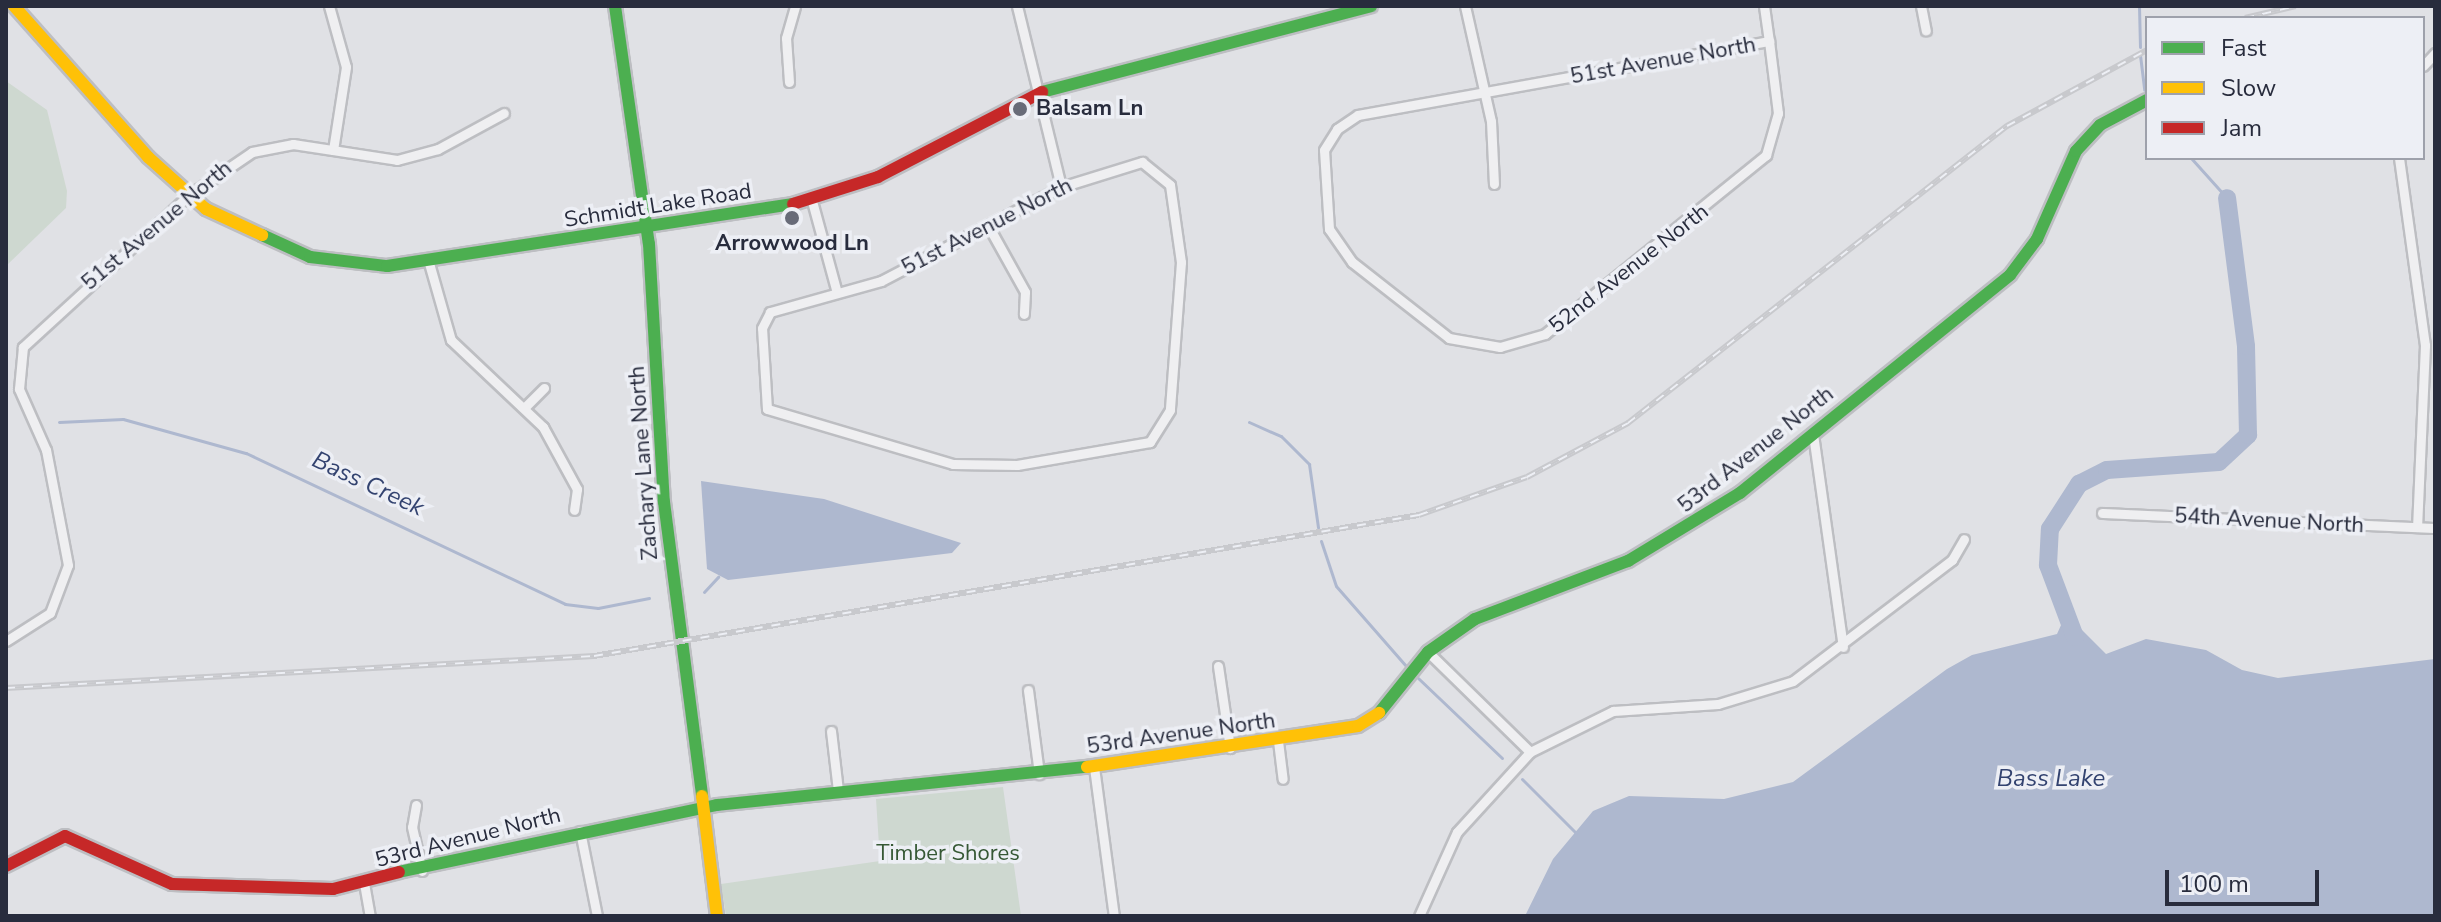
<!DOCTYPE html>
<html>
<head>
<meta charset="utf-8">
<style>
  body { margin:0 }
  #map { position:relative; width:2441px; height:922px; overflow:hidden; background:#e0e1e5; font-family:"Nunito Sans",sans-serif }
  div>[style] { position:absolute }
  .green>* { inset:0; background:#ced8d0 }
  .water>* { inset:0; background:#aeb8cf }
  .stream>* { height:3px; margin:-1.5px; padding:0 1.5px; transform-origin:1.5px; border-radius:1.5px; background:#aeb8cf }
  .river>* { height:18px; margin:-9px; padding:0 9px; transform-origin:9px; border-radius:9px; background:#aeb8cf }
  .roads { filter:drop-shadow(2px 0 #bdbec2) drop-shadow(-2px 0 #bdbec2) drop-shadow(0 2px #bdbec2) drop-shadow(0 -2px #bdbec2) }
  .street>* { height:9px; margin:-4.5px; padding:0 4.5px; transform-origin:4.5px; border-radius:4.5px; background:#efeff1 }
  .fast>* { height:12px; margin:-6px; padding:0 6px; transform-origin:6px; border-radius:6px; background:#4caf50 }
  .slow>* { height:12px; margin:-6px; padding:0 6px; transform-origin:6px; border-radius:6px; background:#ffc107 }
  .jam>* { height:12px; margin:-6px; padding:0 6px; transform-origin:6px; border-radius:6px; background:#c62828 }
  .rail>* { height:6px; margin-top:-3px; transform-origin:0; background:repeating-linear-gradient(90deg,#edeff5 0 9px,#c8c9cd 0 18px); box-sizing:border-box; border-block:2px solid #c8c9cd }
  .dots>* { width:22px; height:22px; translate:-50% -50%; box-sizing:border-box; border:4px solid #edeff5; border-radius:50% }
  span { translate:-50% -50%; white-space:nowrap; text-align:center; line-height:1.15; -webkit-text-stroke:7px #edeff5; paint-order:stroke }
  .street-label { font-size:22px; color:#282c3d }
  .poi-label { font-size:22px; color:#282c3d; font-weight:700 }
  .left { translate:0 -50%; text-align:left }
  .park-label { font-size:22px; color:#365835 }
  .water-label { font-size:24px; color:#334370; font-style:italic }
  .frame { position:absolute; inset:0; border:8px solid #282c3d; pointer-events:none }
  .legend { position:absolute; left:2145px; top:16px; width:280px; height:144px; box-sizing:border-box; background:#edeff5; border:2px solid #9ea1ab; margin:0; padding:10px 14px; list-style:none; font-size:24px; color:#282c3d }
  .legend li { display:flex; align-items:center; gap:16px; height:40px }
  .legend b { width:40px; border:2px solid #9ea1ab }
  .scale { position:absolute; left:2165px; top:870px; width:154px; height:36px; box-sizing:border-box; border:4px solid #282c3d; border-top:0; padding-left:10px; font-size:24px; line-height:28px; white-space:nowrap; color:#282c3d; -webkit-text-stroke:6px #edeff5; paint-order:stroke }
</style>
</head>
<body>
<div id="map">
  <div class="green">
    <div style="clip-path:polygon(6px 81px,47px 110px,67px 191px,66px 208px,6px 266px)"></div>
    <div style="clip-path:polygon(1003px 787px,1021px 916px,726px 916px,721px 884px,880px 861px,876px 799px)"></div>
  </div>
  <div class="water">
    <div style="clip-path:polygon(701px 481px,824px 499px,961px 543px,952px 553px,728px 580px,707px 569px)"></div>
    <div style="clip-path:polygon(2066px 614px,2106px 654px,2146px 639px,2206px 650px,2242px 670px,2278px 678px,2435px 659px,2435px 916px,1525px 916px,1553px 859px,1593px 811px,1629px 796px,1724px 799px,1793px 782px,1947px 669px,1972px 655px,2057px 634px)"></div>
  </div>
  <div class="stream">
    <div style="left:2139px;top:6px;width:41px;rotate:88.6deg"></div>
    <div style="left:2140px;top:55px;width:35px;rotate:83deg"></div>
    <div style="left:2191px;top:158px;width:54px;rotate:48deg"></div>
    <div style="left:59px;top:422px;width:64px;rotate:-2.7deg"></div>
    <div style="left:123px;top:419px;width:128px;rotate:15.5deg"></div>
    <div style="left:246px;top:453px;width:353px;rotate:25.3deg"></div>
    <div style="left:565px;top:604px;width:33px;rotate:7deg"></div>
    <div style="left:598px;top:608px;width:52px;rotate:-11.1deg"></div>
    <div style="left:1249px;top:422px;width:35px;rotate:24deg"></div>
    <div style="left:1281px;top:436px;width:40px;rotate:45deg"></div>
    <div style="left:1309px;top:464px;width:64px;rotate:81.9deg"></div>
    <div style="left:1321px;top:541px;width:47px;rotate:71.6deg"></div>
    <div style="left:1336px;top:586px;width:106px;rotate:48.8deg"></div>
    <div style="left:704px;top:592px;width:21px;rotate:-47deg"></div>
    <div style="left:1418px;top:678px;width:116px;rotate:43.6deg"></div>
    <div style="left:1522px;top:779px;width:76px;rotate:45deg"></div>
  </div>
  <div class="river">
    <div style="left:2075px;top:637px;width:77px;rotate:-110.6deg"></div>
    <div style="left:2048px;top:565px;width:36px;rotate:-87deg"></div>
    <div style="left:2050px;top:529px;width:54px;rotate:-57.2deg"></div>
    <div style="left:2079px;top:484px;width:31px;rotate:-27deg"></div>
    <div style="left:2107px;top:470px;width:112px;rotate:-4.1deg"></div>
    <div style="left:2219px;top:462px;width:40px;rotate:-43deg"></div>
    <div style="left:2248px;top:435px;width:89px;rotate:-91.3deg"></div>
    <div style="left:2246px;top:346px;width:149px;rotate:-97.3deg"></div>
  </div>
  <div class="roads">
    <div class="street">
      <div style="left:329px;top:6px;width:63px;rotate:74.4deg"></div>
      <div style="left:346px;top:67px;width:84px;rotate:98.9deg"></div>
      <div style="left:1017px;top:6px;width:186px;rotate:76.3deg"></div>
      <div style="left:1465px;top:6px;width:118px;rotate:77.3deg"></div>
      <div style="left:1491px;top:121px;width:63px;rotate:87.3deg"></div>
      <div style="left:1764px;top:6px;width:35px;rotate:82deg"></div>
      <div style="left:1769px;top:41px;width:73px;rotate:82.9deg"></div>
      <div style="left:1778px;top:113px;width:44px;rotate:105.9deg"></div>
      <div style="left:1766px;top:155px;width:284px;rotate:141deg"></div>
      <div style="left:1545px;top:334px;width:47px;rotate:163.9deg"></div>
      <div style="left:1500px;top:347px;width:52px;rotate:-170deg"></div>
      <div style="left:1449px;top:338px;width:123px;rotate:-141.9deg"></div>
      <div style="left:1352px;top:262px;width:40px;rotate:-124.9deg"></div>
      <div style="left:1329px;top:229px;width:79px;rotate:-93.6deg"></div>
      <div style="left:1324px;top:150px;width:25px;rotate:-58deg"></div>
      <div style="left:1337px;top:129px;width:25px;rotate:-34deg"></div>
      <div style="left:1358px;top:115px;width:418px;rotate:-10.2deg"></div>
      <div style="left:1921px;top:6px;width:25px;rotate:79deg"></div>
      <div style="left:2423px;top:66px;width:18px;rotate:-47deg"></div>
      <div style="left:789px;top:82px;width:44px;rotate:-93.9deg"></div>
      <div style="left:786px;top:38px;width:33px;rotate:-74deg"></div>
      <div style="left:2399px;top:158px;width:189px;rotate:82.1deg"></div>
      <div style="left:2425px;top:345px;width:182px;rotate:92.5deg"></div>
      <div style="left:1142px;top:162px;width:36px;rotate:39deg"></div>
      <div style="left:1170px;top:185px;width:78px;rotate:81.9deg"></div>
      <div style="left:1181px;top:262px;width:148px;rotate:94.3deg"></div>
      <div style="left:1170px;top:410px;width:38px;rotate:122deg"></div>
      <div style="left:1150px;top:442px;width:135px;rotate:170.2deg"></div>
      <div style="left:1017px;top:465px;width:64px;rotate:-179.1deg"></div>
      <div style="left:953px;top:464px;width:194px;rotate:-163.5deg"></div>
      <div style="left:767px;top:409px;width:81px;rotate:-93.5deg"></div>
      <div style="left:762px;top:328px;width:18px;rotate:-63deg"></div>
      <div style="left:770px;top:312px;width:115px;rotate:-15.6deg"></div>
      <div style="left:881px;top:281px;width:203px;rotate:-27.6deg"></div>
      <div style="left:1061px;top:187px;width:85px;rotate:-17.2deg"></div>
      <div style="left:812px;top:201px;width:95px;rotate:74.8deg"></div>
      <div style="left:990px;top:229px;width:72px;rotate:60.9deg"></div>
      <div style="left:1025px;top:292px;width:22px;rotate:93deg"></div>
      <div style="left:429px;top:263px;width:80px;rotate:74.1deg"></div>
      <div style="left:451px;top:340px;width:127px;rotate:43.4deg"></div>
      <div style="left:543px;top:427px;width:71px;rotate:61.3deg"></div>
      <div style="left:577px;top:489px;width:21px;rotate:98deg"></div>
      <div style="left:525px;top:407px;width:27px;rotate:-45deg"></div>
      <div style="left:1813px;top:434px;width:215px;rotate:82deg"></div>
      <div style="left:2102px;top:513px;width:333px;rotate:2.6deg"></div>
      <div style="left:6px;top:641px;width:52px;rotate:-32.5deg"></div>
      <div style="left:50px;top:613px;width:51px;rotate:-69.4deg"></div>
      <div style="left:68px;top:565px;width:117px;rotate:-100.8deg"></div>
      <div style="left:46px;top:450px;width:67px;rotate:-113.9deg"></div>
      <div style="left:19px;top:389px;width:42px;rotate:-84.6deg"></div>
      <div style="left:23px;top:347px;width:225px;rotate:-42.5deg"></div>
      <div style="left:189px;top:195px;width:76px;rotate:-34.3deg"></div>
      <div style="left:252px;top:152px;width:42px;rotate:-11deg"></div>
      <div style="left:293px;top:144px;width:105px;rotate:8.7deg"></div>
      <div style="left:397px;top:160px;width:42px;rotate:-15deg"></div>
      <div style="left:438px;top:149px;width:75px;rotate:-28.6deg"></div>
      <div style="left:1428px;top:652px;width:143px;rotate:44.4deg"></div>
      <div style="left:1218px;top:666px;width:83px;rotate:81.7deg"></div>
      <div style="left:1028px;top:690px;width:85px;rotate:82.5deg"></div>
      <div style="left:831px;top:731px;width:60px;rotate:83.3deg"></div>
      <div style="left:1278px;top:741px;width:38px;rotate:83deg"></div>
      <div style="left:1094px;top:767px;width:150px;rotate:82.4deg"></div>
      <div style="left:416px;top:805px;width:22px;rotate:100deg"></div>
      <div style="left:412px;top:827px;width:45px;rotate:77.2deg"></div>
      <div style="left:580px;top:831px;width:87px;rotate:78.7deg"></div>
      <div style="left:364px;top:883px;width:34px;rotate:80deg"></div>
      <div style="left:1419px;top:916px;width:92px;rotate:-65.7deg"></div>
      <div style="left:1457px;top:832px;width:108px;rotate:-47.6deg"></div>
      <div style="left:1530px;top:752px;width:93px;rotate:-26.3deg"></div>
      <div style="left:1613px;top:711px;width:105px;rotate:-3.8deg"></div>
      <div style="left:1718px;top:704px;width:78px;rotate:-17deg"></div>
      <div style="left:1793px;top:681px;width:200px;rotate:-37.3deg"></div>
      <div style="left:1952px;top:560px;width:24px;rotate:-60deg"></div>
    </div>
    <div class="fast">
      <div style="left:615px;top:6px;width:240px;rotate:81.9deg"></div>
      <div style="left:649px;top:244px;width:258px;rotate:86.7deg"></div>
      <div style="left:664px;top:502px;width:296px;rotate:82.6deg"></div>
      <div style="left:1042px;top:92px;width:340px;rotate:-14.6deg"></div>
      <div style="left:262px;top:235px;width:53px;rotate:24.6deg"></div>
      <div style="left:310px;top:257px;width:78px;rotate:6.7deg"></div>
      <div style="left:387px;top:266px;width:411px;rotate:-8.7deg"></div>
      <div style="left:1379px;top:713px;width:78px;rotate:-51.2deg"></div>
      <div style="left:1428px;top:652px;width:57px;rotate:-35.1deg"></div>
      <div style="left:1475px;top:619px;width:164px;rotate:-20.8deg"></div>
      <div style="left:1628px;top:561px;width:131px;rotate:-31.3deg"></div>
      <div style="left:1740px;top:493px;width:347px;rotate:-38.9deg"></div>
      <div style="left:2010px;top:275px;width:45px;rotate:-53.1deg"></div>
      <div style="left:2037px;top:239px;width:96px;rotate:-66.1deg"></div>
      <div style="left:2076px;top:151px;width:35px;rotate:-47deg"></div>
      <div style="left:2100px;top:125px;width:53px;rotate:-28deg"></div>
      <div style="left:399px;top:872px;width:325px;rotate:-11.9deg"></div>
      <div style="left:717px;top:805px;width:372px;rotate:-5.9deg"></div>
    </div>
    <div class="slow">
      <div style="left:14px;top:6px;width:202px;rotate:48.4deg"></div>
      <div style="left:148px;top:157px;width:78px;rotate:41.9deg"></div>
      <div style="left:206px;top:209px;width:62px;rotate:24.9deg"></div>
      <div style="left:1087px;top:767px;width:274px;rotate:-8.6deg"></div>
      <div style="left:1358px;top:726px;width:25px;rotate:-32deg"></div>
      <div style="left:702px;top:796px;width:121px;rotate:82.9deg"></div>
    </div>
    <div class="jam">
      <div style="left:793px;top:204px;width:89px;rotate:-17.6deg"></div>
      <div style="left:878px;top:177px;width:185px;rotate:-27.4deg"></div>
      <div style="left:6px;top:866px;width:66px;rotate:-27deg"></div>
      <div style="left:65px;top:836px;width:117px;rotate:24.2deg"></div>
      <div style="left:172px;top:884px;width:161px;rotate:1.8deg"></div>
      <div style="left:333px;top:889px;width:68px;rotate:-14.4deg"></div>
    </div>
  </div>
  <div class="rail">
    <div style="left:2245px;top:18px;width:52px;rotate:-13.2deg"></div>
    <div style="left:6px;top:688px;width:589px;rotate:-3.12deg"></div>
    <div style="left:594px;top:656px;width:837px;rotate:-9.7deg"></div>
    <div style="left:1419px;top:515px;width:114px;rotate:-19.4deg"></div>
    <div style="left:1527px;top:477px;width:115px;rotate:-28.1deg"></div>
    <div style="left:1628px;top:423px;width:482px;rotate:-38.1deg"></div>
    <div style="left:2007px;top:126px;width:159px;rotate:-28.5deg"></div>
  </div>
  <div class="dots">
    <div style="left:1020px;top:109px;background:#686b78"></div>
    <div style="left:792px;top:218px;background:#686b78"></div>
  </div>
  <div class="street-label">
    <span style="left:1663px;top:61px;rotate:-10deg">51st Avenue North</span>
    <span style="left:658px;top:206px;rotate:-9deg">Schmidt Lake Road</span>
    <span style="left:157px;top:226px;rotate:-40deg">51st Avenue North</span>
    <span style="left:987px;top:227px;rotate:-27deg">51st Avenue North</span>
    <span style="left:1629px;top:269px;rotate:-38deg">52nd Avenue North</span>
    <span style="left:1756px;top:450px;rotate:-38deg">53rd Avenue North</span>
    <span style="left:644px;top:463px;rotate:-94deg">Zachary Lane North</span>
    <span style="left:2269px;top:521px;rotate:3deg">54th Avenue North</span>
    <span style="left:1181px;top:734px;rotate:-8deg">53rd Avenue North</span>
    <span style="left:468px;top:838px;rotate:-14deg">53rd Avenue North</span>
  </div>
  <div class="poi-label">
    <span class="left" style="left:1036px;top:109px">Balsam Ln</span>
    <span style="left:792px;top:244px">Arrowwood Ln</span>
  </div>
  <div class="park-label">
    <span style="left:948px;top:854px">Timber Shores</span>
  </div>
  <div class="water-label">
    <span style="left:368px;top:484px;rotate:25deg">Bass Creek</span>
    <span style="left:2051px;top:779px">Bass Lake</span>
  </div>
  <div class="frame"></div>
  <ul class="legend">
  <li><b style="height:10px;background:#4caf50"></b>Fast</li>
  <li><b style="height:10px;background:#ffc107"></b>Slow</li>
  <li><b style="height:10px;background:#c62828"></b>Jam</li>
  </ul>
  <div class="scale">100 m</div>
</div>
</body>
</html>
